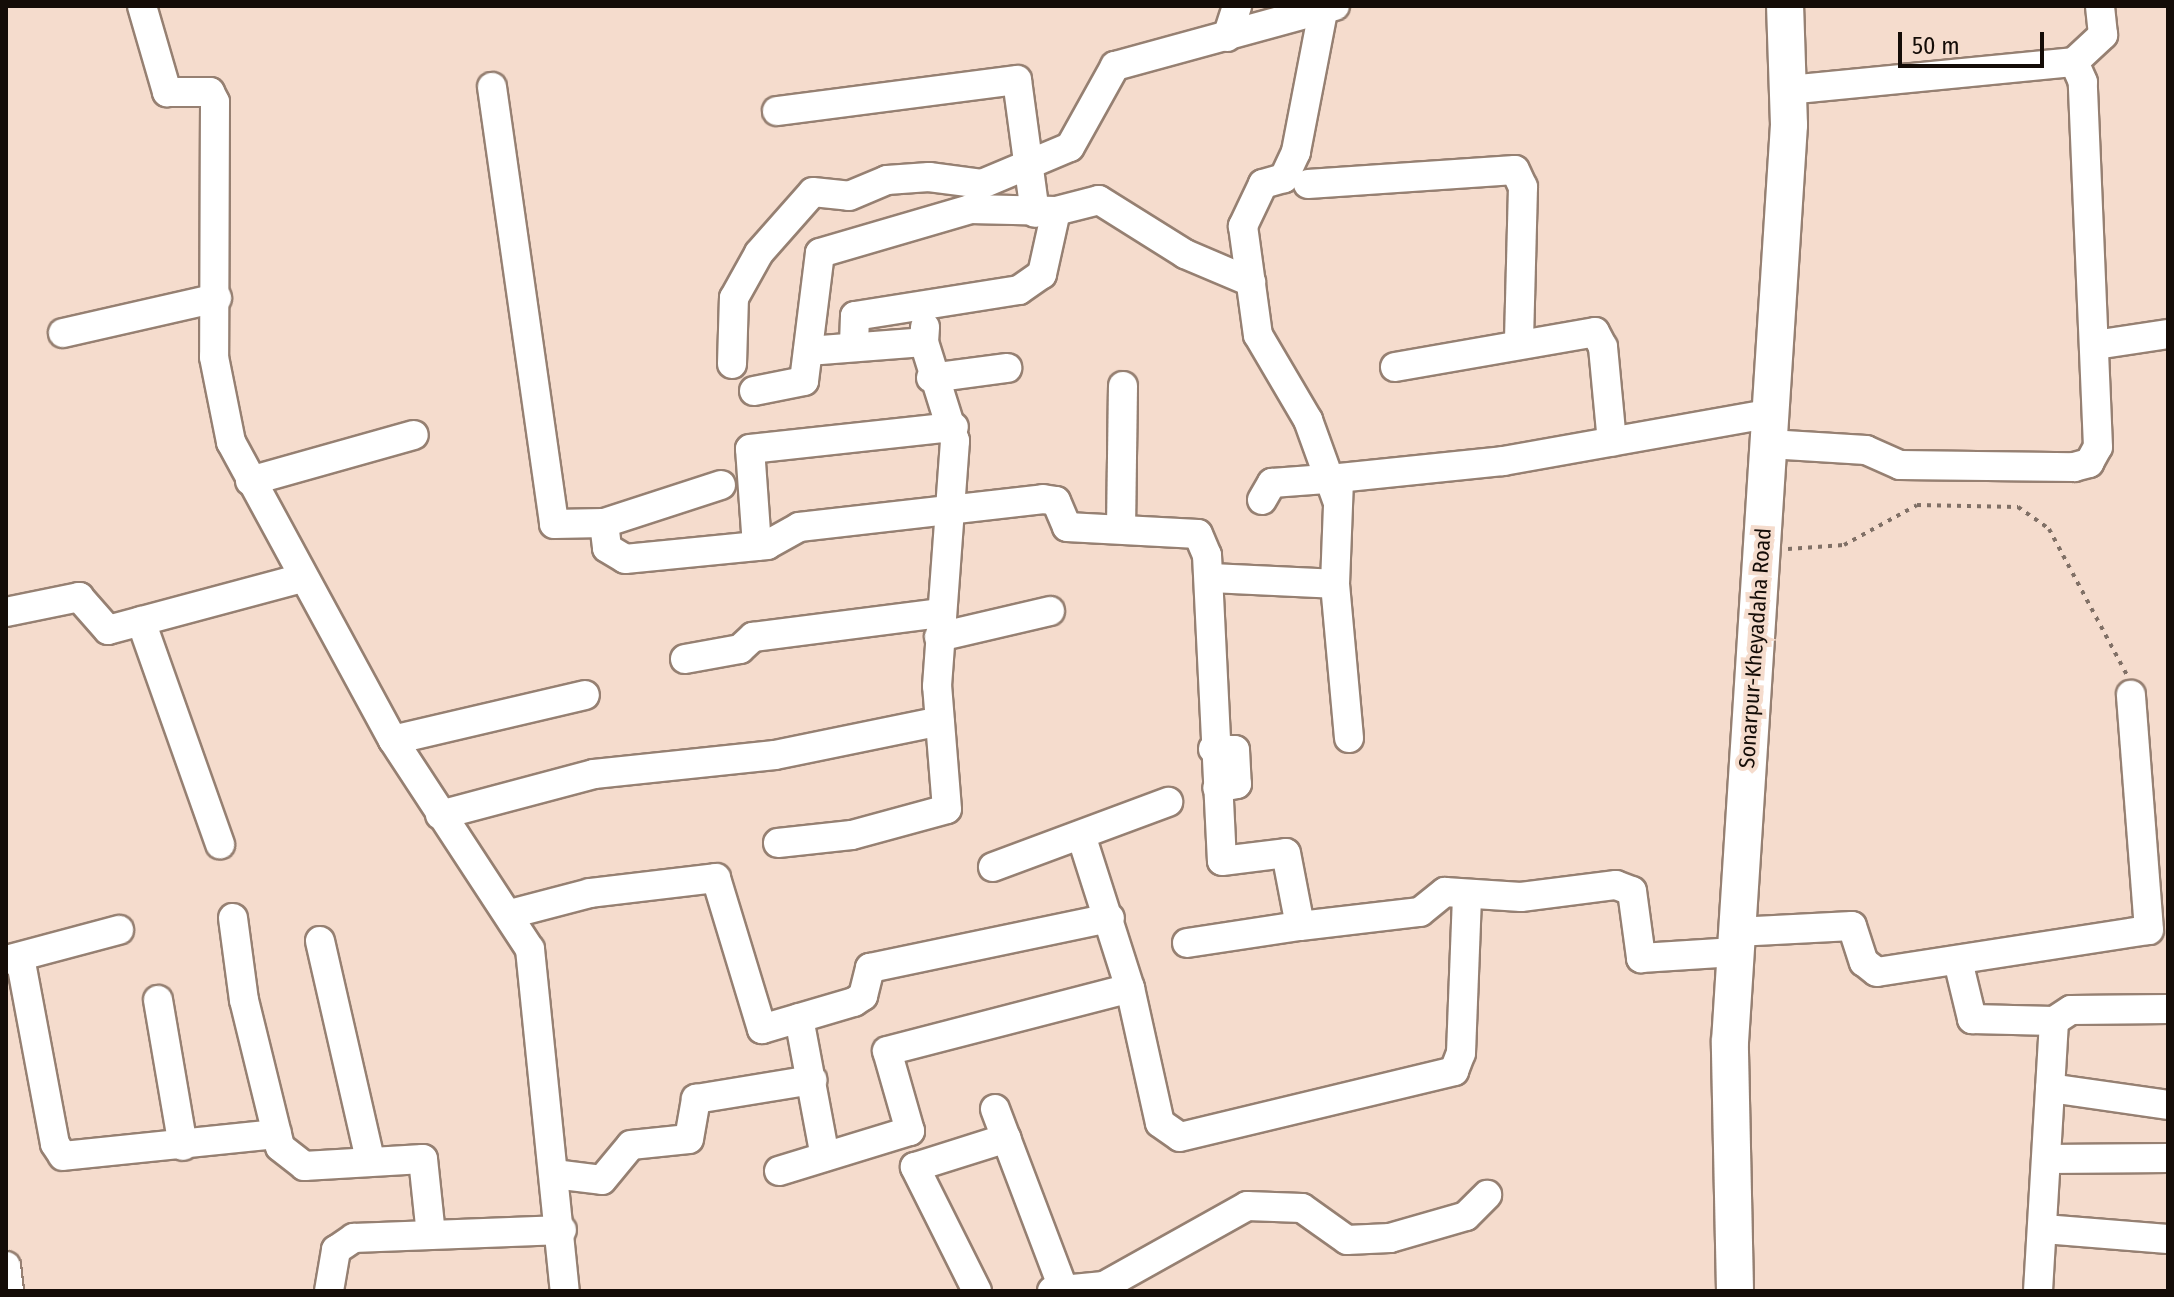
<!DOCTYPE html>
<html>
<head>
<meta charset="utf-8">
<style>
  body { margin:0 }
  #map { position:relative; width:2174px; height:1297px; overflow:hidden; background:#f5dccd; font-family:"Fira Sans Condensed",sans-serif }
  div>[style] { position:absolute }
  .path>* { height:4px; margin-top:-2px; transform-origin:0; background:repeating-linear-gradient(90deg,#807066 0 4px,transparent 0 10px) }
  .roads { filter:drop-shadow(2px 0 #968072) drop-shadow(-2px 0 #968072) drop-shadow(0 2px #968072) drop-shadow(0 -2px #968072) }
  .minor>* { height:28px; margin:-14px; padding:0 14px; transform-origin:14px; border-radius:14px; background:#fff }
  .major>* { height:36px; margin:-18px; padding:0 18px; transform-origin:18px; border-radius:18px; background:#fff }
  span { translate:-50% -50%; white-space:nowrap; text-align:center; line-height:1.15; -webkit-text-stroke:8px #f5dccd; paint-order:stroke }
  .street-label { font-size:22px; color:#140c07 }
  .frame { position:absolute; inset:0; border:8px solid #140c07; pointer-events:none }
  .scale { position:absolute; left:1898px; top:32px; width:146px; height:36px; box-sizing:border-box; border:4px solid #140c07; border-top:0; padding-left:10px; font-size:24px; line-height:28px; white-space:nowrap; color:#140c07; -webkit-text-stroke:6px #f5dccd; paint-order:stroke }
</style>
</head>
<body>
<div id="map">
  <div class="path">
    <div style="left:1788px;top:549px;width:56px;rotate:-4.1deg"></div>
    <div style="left:1844px;top:545px;width:83px;rotate:-28.7deg"></div>
    <div style="left:1917px;top:505px;width:101px;rotate:1.1deg"></div>
    <div style="left:2018px;top:507px;width:38px;rotate:35deg"></div>
    <div style="left:2049px;top:529px;width:166px;rotate:61.9deg"></div>
  </div>
  <div class="roads">
    <div class="minor">
      <div style="left:142px;top:6px;width:90px;rotate:73.8deg"></div>
      <div style="left:167px;top:92px;width:43px"></div>
      <div style="left:210px;top:92px;width:11px;rotate:63deg"></div>
      <div style="left:215px;top:102px;width:255px;rotate:90.2deg"></div>
      <div style="left:214px;top:357px;width:87px;rotate:78.7deg"></div>
      <div style="left:231px;top:442px;width:339px;rotate:61.5deg"></div>
      <div style="left:393px;top:740px;width:250px;rotate:56.8deg"></div>
      <div style="left:530px;top:949px;width:344px;rotate:84.2deg"></div>
      <div style="left:1324px;top:6px;width:149px;rotate:100.9deg"></div>
      <div style="left:1296px;top:152px;width:29px;rotate:115deg"></div>
      <div style="left:1284px;top:178px;width:22px;rotate:164deg"></div>
      <div style="left:1263px;top:184px;width:47px;rotate:115.5deg"></div>
      <div style="left:1243px;top:226px;width:110px;rotate:82.2deg"></div>
      <div style="left:1258px;top:335px;width:99px;rotate:59.5deg"></div>
      <div style="left:1308px;top:420px;width:85px;rotate:70.1deg"></div>
      <div style="left:1227px;top:37px;width:33px;rotate:-72deg"></div>
      <div style="left:2074px;top:62px;width:40px;rotate:-43deg"></div>
      <div style="left:2103px;top:35px;width:29px;rotate:-96deg"></div>
      <div style="left:492px;top:87px;width:441px;rotate:81.9deg"></div>
      <div style="left:554px;top:524px;width:50px;rotate:-1.1deg"></div>
      <div style="left:604px;top:523px;width:123px;rotate:-18deg"></div>
      <div style="left:777px;top:111px;width:242px;rotate:-7.4deg"></div>
      <div style="left:1017px;top:80px;width:134px;rotate:82.3deg"></div>
      <div style="left:1308px;top:184px;width:207px;rotate:-3.9deg"></div>
      <div style="left:1515px;top:170px;width:19px;rotate:65deg"></div>
      <div style="left:1523px;top:187px;width:157px;rotate:91.5deg"></div>
      <div style="left:1056px;top:211px;width:44px;rotate:-14.3deg"></div>
      <div style="left:1099px;top:200px;width:102px;rotate:32.1deg"></div>
      <div style="left:1185px;top:254px;width:72px;rotate:23deg"></div>
      <div style="left:63px;top:333px;width:158px;rotate:-12.8deg"></div>
      <div style="left:2095px;top:345px;width:74px;rotate:-8.6deg"></div>
      <div style="left:808px;top:351px;width:116px;rotate:-4.4deg"></div>
      <div style="left:924px;top:342px;width:15px;rotate:-86deg"></div>
      <div style="left:732px;top:364px;width:66px;rotate:-88.3deg"></div>
      <div style="left:734px;top:298px;width:51px;rotate:-60.9deg"></div>
      <div style="left:759px;top:253px;width:81px;rotate:-48.5deg"></div>
      <div style="left:813px;top:192px;width:36px;rotate:6deg"></div>
      <div style="left:849px;top:196px;width:41px;rotate:-22.8deg"></div>
      <div style="left:887px;top:180px;width:42px;rotate:-4.1deg"></div>
      <div style="left:929px;top:177px;width:53px;rotate:7.5deg"></div>
      <div style="left:982px;top:184px;width:95px;rotate:-22.8deg"></div>
      <div style="left:1070px;top:147px;width:93px;rotate:-60.9deg"></div>
      <div style="left:1115px;top:66px;width:228px;rotate:-15.3deg"></div>
      <div style="left:1395px;top:367px;width:203px;rotate:-9.9deg"></div>
      <div style="left:1595px;top:332px;width:17px;rotate:62deg"></div>
      <div style="left:1603px;top:347px;width:95px;rotate:84.6deg"></div>
      <div style="left:931px;top:378px;width:77px;rotate:-7.5deg"></div>
      <div style="left:754px;top:391px;width:51px;rotate:-11.3deg"></div>
      <div style="left:804px;top:381px;width:129px;rotate:-82.9deg"></div>
      <div style="left:820px;top:253px;width:156px;rotate:-16.3deg"></div>
      <div style="left:970px;top:209px;width:86px;rotate:1.3deg"></div>
      <div style="left:1056px;top:211px;width:65px;rotate:102.5deg"></div>
      <div style="left:1042px;top:274px;width:28px;rotate:145deg"></div>
      <div style="left:1019px;top:290px;width:166px;rotate:171deg"></div>
      <div style="left:855px;top:316px;width:31px;rotate:92deg"></div>
      <div style="left:1769px;top:444px;width:97px;rotate:3.5deg"></div>
      <div style="left:1866px;top:450px;width:37px;rotate:24deg"></div>
      <div style="left:1900px;top:465px;width:174px;rotate:0.7deg"></div>
      <div style="left:2074px;top:467px;width:16px;rotate:-15deg"></div>
      <div style="left:2089px;top:463px;width:18px;rotate:-61deg"></div>
      <div style="left:2098px;top:447px;width:365px;rotate:-92.4deg"></div>
      <div style="left:2083px;top:82px;width:22px;rotate:-114deg"></div>
      <div style="left:2074px;top:62px;width:285px;rotate:174.4deg"></div>
      <div style="left:250px;top:481px;width:170px;rotate:-15.7deg"></div>
      <div style="left:1262px;top:500px;width:20px;rotate:-60deg"></div>
      <div style="left:1272px;top:483px;width:67px;rotate:-4.3deg"></div>
      <div style="left:604px;top:523px;width:25px;rotate:83deg"></div>
      <div style="left:607px;top:548px;width:21px;rotate:31deg"></div>
      <div style="left:625px;top:559px;width:143px;rotate:-5.6deg"></div>
      <div style="left:767px;top:545px;width:37px;rotate:-29deg"></div>
      <div style="left:799px;top:527px;width:246px;rotate:-6.5deg"></div>
      <div style="left:1043px;top:499px;width:13px;rotate:9deg"></div>
      <div style="left:1056px;top:501px;width:28px;rotate:67deg"></div>
      <div style="left:1067px;top:527px;width:131px;rotate:3.1deg"></div>
      <div style="left:1198px;top:534px;width:23px;rotate:67deg"></div>
      <div style="left:1207px;top:555px;width:306px;rotate:87.2deg"></div>
      <div style="left:1222px;top:861px;width:64px;rotate:-7.1deg"></div>
      <div style="left:1286px;top:853px;width:74px;rotate:79.1deg"></div>
      <div style="left:1300px;top:926px;width:121px;rotate:-6.7deg"></div>
      <div style="left:1420px;top:912px;width:32px;rotate:-39deg"></div>
      <div style="left:1445px;top:892px;width:76px;rotate:3.8deg"></div>
      <div style="left:1521px;top:897px;width:96px;rotate:-7.2deg"></div>
      <div style="left:1616px;top:885px;width:17px;rotate:21deg"></div>
      <div style="left:1632px;top:891px;width:68px;rotate:82.3deg"></div>
      <div style="left:1641px;top:958px;width:94px;rotate:-3.7deg"></div>
      <div style="left:1121px;top:529px;width:143px;rotate:-89.2deg"></div>
      <div style="left:757px;top:546px;width:97px;rotate:-94.1deg"></div>
      <div style="left:750px;top:449px;width:205px;rotate:-6.2deg"></div>
      <div style="left:1209px;top:578px;width:126px;rotate:2.7deg"></div>
      <div style="left:6px;top:612px;width:75px;rotate:-11.6deg"></div>
      <div style="left:79px;top:597px;width:44px;rotate:48.7deg"></div>
      <div style="left:108px;top:630px;width:201px;rotate:-15deg"></div>
      <div style="left:141px;top:621px;width:237px;rotate:70.5deg"></div>
      <div style="left:939px;top:637px;width:114px;rotate:-13.2deg"></div>
      <div style="left:685px;top:659px;width:56px;rotate:-10.3deg"></div>
      <div style="left:740px;top:649px;width:18px;rotate:-43deg"></div>
      <div style="left:753px;top:637px;width:190px;rotate:-7.3deg"></div>
      <div style="left:1349px;top:738px;width:155px;rotate:-95.2deg"></div>
      <div style="left:1335px;top:584px;width:106px;rotate:-87.8deg"></div>
      <div style="left:1339px;top:478px;width:165px;rotate:-5.9deg"></div>
      <div style="left:1503px;top:461px;width:273px;rotate:-10.1deg"></div>
      <div style="left:393px;top:740px;width:197px;rotate:-13.2deg"></div>
      <div style="left:1213px;top:749px;width:22px;rotate:3deg"></div>
      <div style="left:1235px;top:750px;width:34px;rotate:87deg"></div>
      <div style="left:1237px;top:784px;width:20px;rotate:169deg"></div>
      <div style="left:440px;top:815px;width:159px;rotate:-14.9deg"></div>
      <div style="left:594px;top:774px;width:182px;rotate:-6deg"></div>
      <div style="left:775px;top:755px;width:168px;rotate:-11.6deg"></div>
      <div style="left:1082px;top:838px;width:157px;rotate:72.3deg"></div>
      <div style="left:1130px;top:988px;width:138px;rotate:77.5deg"></div>
      <div style="left:1160px;top:1123px;width:24px;rotate:35deg"></div>
      <div style="left:1180px;top:1137px;width:282px;rotate:-13.5deg"></div>
      <div style="left:1454px;top:1071px;width:19px;rotate:-69deg"></div>
      <div style="left:1461px;top:1053px;width:159px;rotate:-87.8deg"></div>
      <div style="left:778px;top:843px;width:74px;rotate:-6.2deg"></div>
      <div style="left:852px;top:835px;width:98px;rotate:-15.3deg"></div>
      <div style="left:947px;top:809px;width:123px;rotate:-94.6deg"></div>
      <div style="left:937px;top:686px;width:246px;rotate:-85.8deg"></div>
      <div style="left:955px;top:441px;width:104px;rotate:-107.4deg"></div>
      <div style="left:993px;top:867px;width:187px;rotate:-20.4deg"></div>
      <div style="left:510px;top:914px;width:83px;rotate:-14.7deg"></div>
      <div style="left:590px;top:893px;width:127px;rotate:-6.8deg"></div>
      <div style="left:716px;top:878px;width:158px;rotate:73.1deg"></div>
      <div style="left:762px;top:1029px;width:96px;rotate:-16.4deg"></div>
      <div style="left:854px;top:1002px;width:11px;rotate:-34deg"></div>
      <div style="left:863px;top:996px;width:29px;rotate:-76deg"></div>
      <div style="left:870px;top:968px;width:245px;rotate:-11.8deg"></div>
      <div style="left:233px;top:918px;width:83px;rotate:82.4deg"></div>
      <div style="left:244px;top:1000px;width:151px;rotate:76.2deg"></div>
      <div style="left:280px;top:1147px;width:31px;rotate:38deg"></div>
      <div style="left:304px;top:1166px;width:119px;rotate:-3.4deg"></div>
      <div style="left:423px;top:1159px;width:76px;rotate:84deg"></div>
      <div style="left:1736px;top:932px;width:116px;rotate:-3deg"></div>
      <div style="left:1852px;top:926px;width:38px;rotate:72deg"></div>
      <div style="left:1864px;top:962px;width:16px;rotate:38deg"></div>
      <div style="left:1877px;top:972px;width:275px;rotate:-8.8deg"></div>
      <div style="left:2149px;top:930px;width:236px;rotate:-94.4deg"></div>
      <div style="left:320px;top:941px;width:225px;rotate:77.1deg"></div>
      <div style="left:1187px;top:943px;width:114px;rotate:-8.6deg"></div>
      <div style="left:20px;top:957px;width:190px;rotate:79.4deg"></div>
      <div style="left:55px;top:1144px;width:14px;rotate:56deg"></div>
      <div style="left:63px;top:1156px;width:215px;rotate:-5.9deg"></div>
      <div style="left:6px;top:960px;width:117px;rotate:-14.9deg"></div>
      <div style="left:1958px;top:961px;width:60px;rotate:76.4deg"></div>
      <div style="left:1972px;top:1019px;width:82px;rotate:1.4deg"></div>
      <div style="left:158px;top:1000px;width:148px;rotate:80.3deg"></div>
      <div style="left:799px;top:1018px;width:141px;rotate:79.4deg"></div>
      <div style="left:2050px;top:1088px;width:119px;rotate:8.2deg"></div>
      <div style="left:995px;top:1109px;width:191px;rotate:69.2deg"></div>
      <div style="left:2048px;top:1159px;width:120px;rotate:-0.5deg"></div>
      <div style="left:779px;top:1171px;width:137px;rotate:-17deg"></div>
      <div style="left:910px;top:1131px;width:83px;rotate:-106deg"></div>
      <div style="left:887px;top:1051px;width:251px;rotate:-14.5deg"></div>
      <div style="left:554px;top:1174px;width:48px;rotate:7.1deg"></div>
      <div style="left:602px;top:1180px;width:45px;rotate:-50.4deg"></div>
      <div style="left:631px;top:1145px;width:58px;rotate:-5.9deg"></div>
      <div style="left:689px;top:1139px;width:41px;rotate:-80.1deg"></div>
      <div style="left:696px;top:1099px;width:118px;rotate:-9.3deg"></div>
      <div style="left:2044px;top:1229px;width:124px;rotate:4.6deg"></div>
      <div style="left:6px;top:1266px;width:25px;rotate:83deg"></div>
      <div style="left:329px;top:1291px;width:42px;rotate:-80.3deg"></div>
      <div style="left:336px;top:1250px;width:22px;rotate:-34deg"></div>
      <div style="left:354px;top:1238px;width:208px;rotate:-2.2deg"></div>
      <div style="left:977px;top:1291px;width:139px;rotate:-116.6deg"></div>
      <div style="left:915px;top:1167px;width:96px;rotate:-17.5deg"></div>
      <div style="left:1052px;top:1291px;width:52px;rotate:-5.5deg"></div>
      <div style="left:1104px;top:1286px;width:164px;rotate:-29.2deg"></div>
      <div style="left:1247px;top:1206px;width:55px;rotate:2.1deg"></div>
      <div style="left:1302px;top:1208px;width:55px;rotate:35.4deg"></div>
      <div style="left:1347px;top:1240px;width:43px;rotate:-2.7deg"></div>
      <div style="left:1390px;top:1238px;width:79px;rotate:-16.1deg"></div>
      <div style="left:1466px;top:1216px;width:30px;rotate:-45deg"></div>
      <div style="left:2038px;top:1291px;width:270px;rotate:-86.6deg"></div>
      <div style="left:2054px;top:1021px;width:20px;rotate:-33deg"></div>
      <div style="left:2071px;top:1010px;width:97px;rotate:-0.6deg"></div>
    </div>
    <div class="major">
      <div style="left:1735px;top:1291px;width:249px;rotate:-91.2deg"></div>
      <div style="left:1730px;top:1042px;width:919px;rotate:-86.32deg"></div>
      <div style="left:1789px;top:125px;width:119px;rotate:-91.9deg"></div>
    </div>
  </div>
  <div class="street-label">
    <span style="left:1755px;top:648px;rotate:-86deg">Sonarpur-Kheyadaha Road</span>
  </div>
  <div class="frame"></div>
  <div class="scale">50 m</div>
</div>
</body>
</html>
